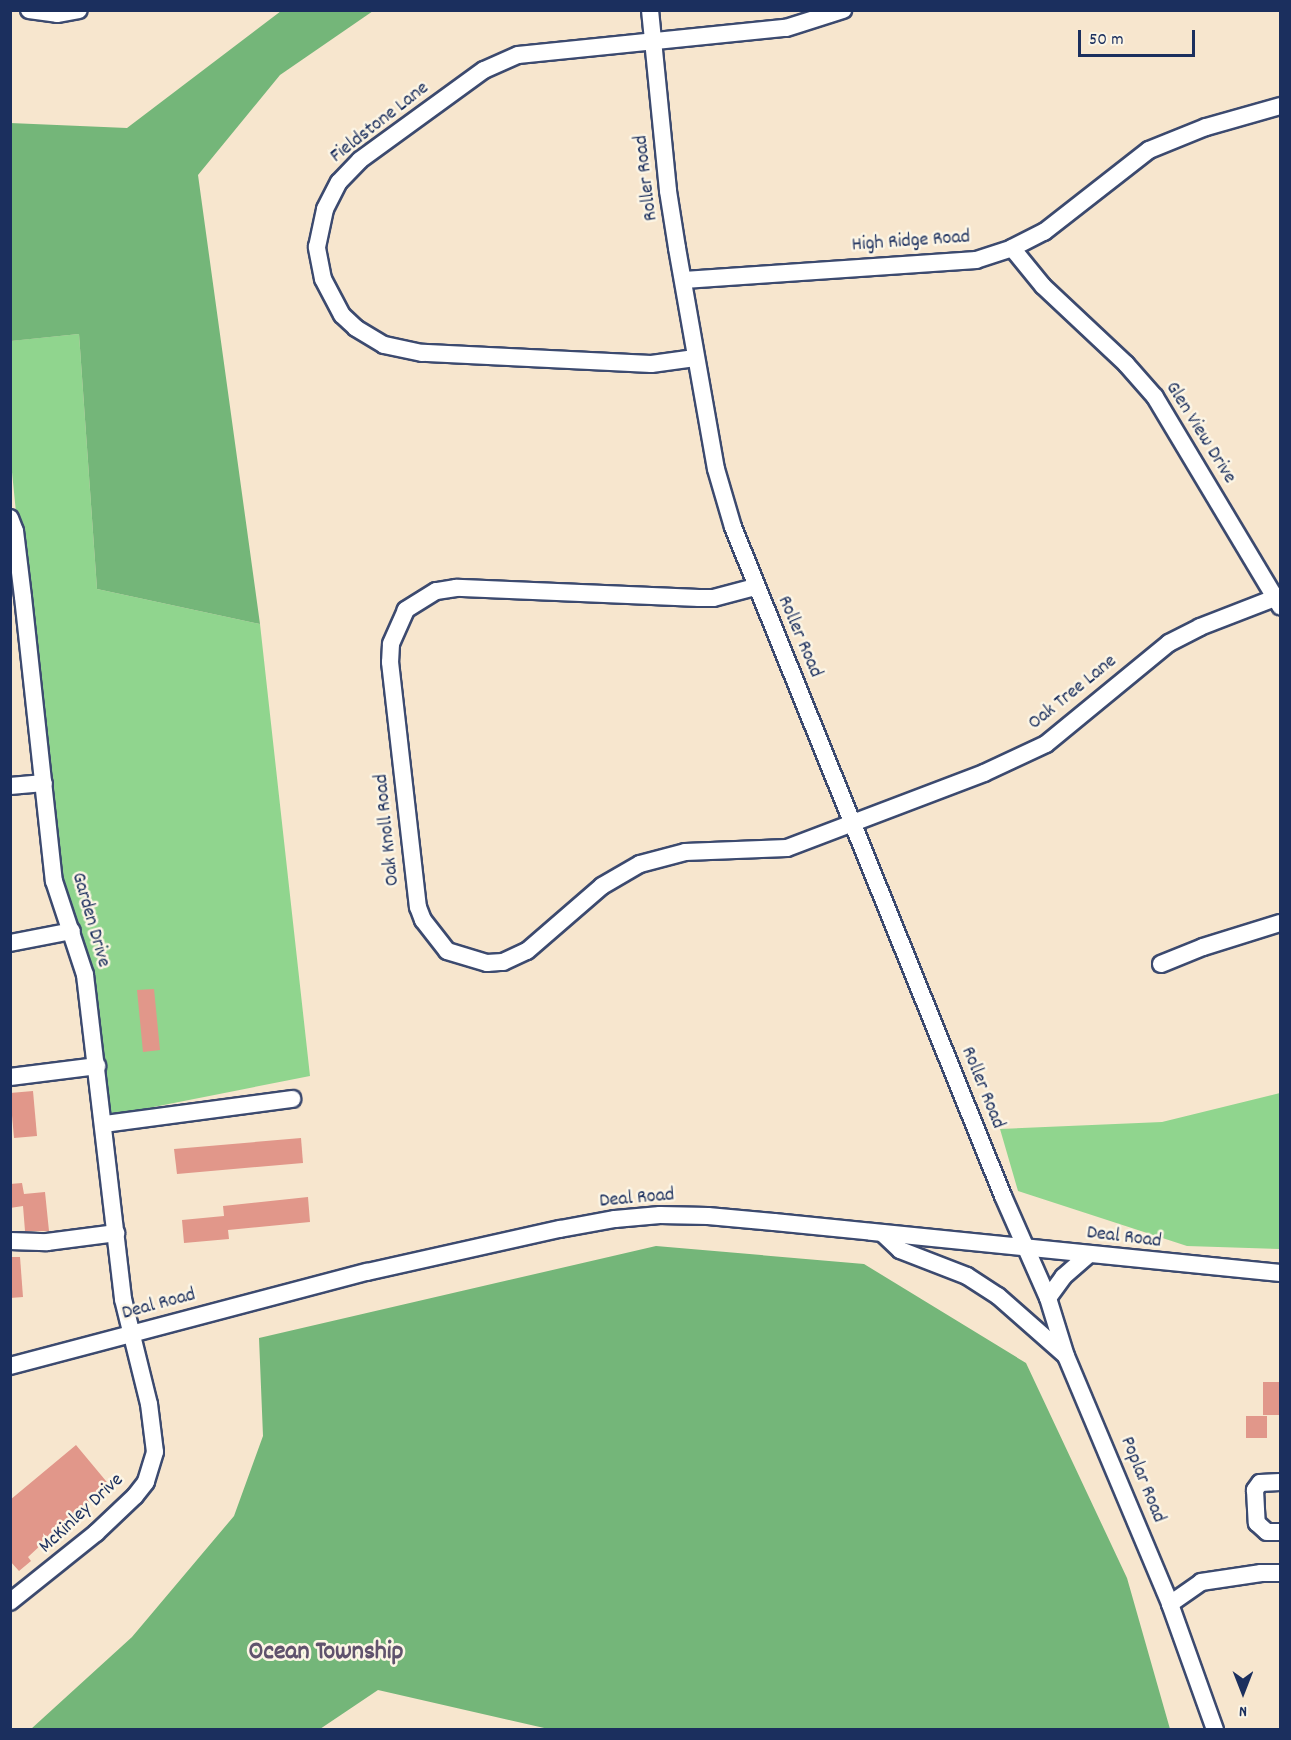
<!DOCTYPE html>
<html>
<head>
<meta charset="utf-8">
<style>
  body { margin:0 }
  #map { position:relative; width:1291px; height:1740px; overflow:hidden; background:#f7e6ce; font-family:Dekko,sans-serif }
  div>[style] { position:absolute }
  .green>* { inset:0; background:#90d58e }
  .forest>* { inset:0; background:#74b679 }
  .building>* { inset:0; background:#e1978a }
  .roads { filter:drop-shadow(2px 0 #3c4a6f) drop-shadow(-2px 0 #3c4a6f) drop-shadow(0 2px #3c4a6f) drop-shadow(0 -2px #3c4a6f) }
  .minor>* { height:16px; margin:-8px; padding:0 8px; transform-origin:8px; border-radius:8px; background:#fff }
  span { translate:-50% -50%; white-space:nowrap; text-align:center; line-height:1.15; -webkit-text-stroke:5px #fcf5e5; paint-order:stroke }
  .street-label { font-size:20px; color:#1b2f5e }
  .district-label { font-size:26px; color:#60536d; font-weight:700 }
  .frame { position:absolute; inset:0; border:12px solid #1b2f5e; pointer-events:none }
  .north { position:absolute; left:1213px; top:1662px; width:60px; height:60px; -webkit-text-stroke:4px #fcf5e5; paint-order:stroke; rotate:180deg; font-size:16px; font-weight:700; line-height:24px; text-align:center; color:#1b2f5e }
  .north::after { content:''; display:block; margin:auto; width:21px; height:27px; background:#1b2f5e; clip-path:polygon(50% 0,100% 100%,50% 72%,0 100%) }
  .scale { position:absolute; left:1078px; top:30px; width:117px; height:27px; box-sizing:border-box; border:3px solid #1b2f5e; border-top:0; padding-left:8px; font-size:18px; line-height:21px; white-space:nowrap; color:#1b2f5e; -webkit-text-stroke:4px #fcf5e5; paint-order:stroke }
</style>
</head>
<body>
<div id="map">
  <div class="green">
    <div style="clip-path:polygon(79px 334px,97px 589px,260px 624px,310px 1076px,103px 1117px,48px 834px,11px 462px,10px 341px)"></div>
    <div style="clip-path:polygon(1280px 1093px,1280px 1249px,1187px 1246px,1018px 1191px,1000px 1129px,1162px 1122px)"></div>
  </div>
  <div class="forest">
    <div style="clip-path:polygon(281px 11px,373px 11px,280px 75px,198px 175px,260px 624px,97px 589px,79px 334px,11px 341px,10px 123px,127px 128px)"></div>
    <div style="clip-path:polygon(656px 1246px,864px 1264px,1026px 1363px,1127px 1578px,1170px 1729px,553px 1730px,378px 1690px,320px 1729px,31px 1729px,132px 1637px,234px 1516px,263px 1436px,259px 1338px)"></div>
  </div>
  <div class="building">
    <div style="clip-path:polygon(154px 989px,160px 1050px,143px 1052px,137px 990px)"></div>
    <div style="clip-path:polygon(33px 1091px,37px 1136px,14px 1138px,10px 1093px)"></div>
    <div style="clip-path:polygon(301px 1138px,303px 1163px,177px 1174px,174px 1149px)"></div>
    <div style="clip-path:polygon(22px 1183px,24px 1194px,45px 1192px,49px 1231px,25px 1231px,23px 1206px,10px 1208px,10px 1184px)"></div>
    <div style="clip-path:polygon(308px 1197px,310px 1222px,228px 1230px,229px 1239px,184px 1243px,182px 1220px,224px 1216px,223px 1206px)"></div>
    <div style="clip-path:polygon(10px 1257px,20px 1257px,23px 1297px,10px 1298px)"></div>
    <div style="clip-path:polygon(1263px 1382px,1281px 1382px,1281px 1415px,1263px 1415px)"></div>
    <div style="clip-path:polygon(1246px 1416px,1267px 1416px,1267px 1438px,1246px 1438px)"></div>
    <div style="clip-path:polygon(76px 1445px,111px 1487px,99px 1497px,97px 1495px,42px 1541px,43px 1543px,28px 1557px,31px 1561px,19px 1571px,10px 1561px,10px 1500px)"></div>
  </div>
  <div class="roads">
    <div class="minor">
      <div style="left:29px;top:10px;width:28px;rotate:8deg"></div>
      <div style="left:57px;top:14px;width:22px;rotate:-10deg"></div>
      <div style="left:650px;top:10px;width:182px;rotate:84.3deg"></div>
      <div style="left:668px;top:191px;width:58px;rotate:81deg"></div>
      <div style="left:677px;top:248px;width:224px;rotate:80deg"></div>
      <div style="left:716px;top:469px;width:60px;rotate:73.7deg"></div>
      <div style="left:733px;top:527px;width:721px;rotate:68.02deg"></div>
      <div style="left:1003px;top:1196px;width:111px;rotate:66.2deg"></div>
      <div style="left:1048px;top:1298px;width:61px;rotate:72.8deg"></div>
      <div style="left:1066px;top:1356px;width:269px;rotate:67.2deg"></div>
      <div style="left:1170px;top:1604px;width:134px;rotate:70.3deg"></div>
      <div style="left:1012px;top:248px;width:49px;rotate:50.8deg"></div>
      <div style="left:1043px;top:286px;width:114px;rotate:43.2deg"></div>
      <div style="left:1126px;top:364px;width:44px;rotate:48.7deg"></div>
      <div style="left:1155px;top:397px;width:244px;rotate:59.1deg"></div>
      <div style="left:684px;top:280px;width:293px;rotate:-3.9deg"></div>
      <div style="left:976px;top:260px;width:38px;rotate:-18deg"></div>
      <div style="left:1012px;top:248px;width:36px;rotate:-27deg"></div>
      <div style="left:1044px;top:232px;width:133px;rotate:-38deg"></div>
      <div style="left:1149px;top:150px;width:61px;rotate:-22deg"></div>
      <div style="left:1206px;top:127px;width:77px;rotate:-15.8deg"></div>
      <div style="left:695px;top:358px;width:44px;rotate:172.2deg"></div>
      <div style="left:651px;top:364px;width:229px;rotate:-177.2deg"></div>
      <div style="left:422px;top:353px;width:39px;rotate:-168deg"></div>
      <div style="left:384px;top:345px;width:33px;rotate:-149deg"></div>
      <div style="left:356px;top:328px;width:19px;rotate:-137deg"></div>
      <div style="left:342px;top:315px;width:41px;rotate:-117.8deg"></div>
      <div style="left:323px;top:279px;width:33px;rotate:-101deg"></div>
      <div style="left:317px;top:247px;width:39px;rotate:-78deg"></div>
      <div style="left:325px;top:209px;width:30px;rotate:-63deg"></div>
      <div style="left:339px;top:182px;width:30px;rotate:-46deg"></div>
      <div style="left:360px;top:160px;width:153px;rotate:-36deg"></div>
      <div style="left:484px;top:70px;width:37px;rotate:-24deg"></div>
      <div style="left:518px;top:55px;width:269px;rotate:-5.8deg"></div>
      <div style="left:786px;top:28px;width:60px;rotate:-17.5deg"></div>
      <div style="left:10px;top:518px;width:14px;rotate:69deg"></div>
      <div style="left:15px;top:531px;width:66px;rotate:83.1deg"></div>
      <div style="left:23px;top:597px;width:286px;rotate:83.8deg"></div>
      <div style="left:54px;top:881px;width:99px;rotate:71.7deg"></div>
      <div style="left:85px;top:975px;width:326px;rotate:83.3deg"></div>
      <div style="left:123px;top:1299px;width:108px;rotate:76.1deg"></div>
      <div style="left:149px;top:1404px;width:48px;rotate:82.9deg"></div>
      <div style="left:155px;top:1452px;width:31px;rotate:107deg"></div>
      <div style="left:146px;top:1482px;width:18px;rotate:128deg"></div>
      <div style="left:135px;top:1496px;width:54px;rotate:136.5deg"></div>
      <div style="left:96px;top:1533px;width:110px;rotate:141.3deg"></div>
      <div style="left:755px;top:587px;width:43px;rotate:165.3deg"></div>
      <div style="left:713px;top:598px;width:14px;rotate:180deg"></div>
      <div style="left:699px;top:598px;width:243px;rotate:-177.6deg"></div>
      <div style="left:456px;top:588px;width:20px;rotate:171deg"></div>
      <div style="left:436px;top:591px;width:36px;rotate:148deg"></div>
      <div style="left:406px;top:610px;width:37px;rotate:114deg"></div>
      <div style="left:391px;top:644px;width:18px;rotate:93deg"></div>
      <div style="left:390px;top:662px;width:247px;rotate:83.5deg"></div>
      <div style="left:418px;top:907px;width:14px;rotate:69deg"></div>
      <div style="left:423px;top:920px;width:39px;rotate:52deg"></div>
      <div style="left:447px;top:951px;width:42px;rotate:16.7deg"></div>
      <div style="left:487px;top:963px;width:16px;rotate:-4deg"></div>
      <div style="left:503px;top:962px;width:26px;rotate:-25deg"></div>
      <div style="left:527px;top:951px;width:99px;rotate:-40.9deg"></div>
      <div style="left:602px;top:886px;width:44px;rotate:-30.1deg"></div>
      <div style="left:640px;top:864px;width:47px;rotate:-14.9deg"></div>
      <div style="left:685px;top:852px;width:102px;rotate:-2.2deg"></div>
      <div style="left:787px;top:848px;width:211px;rotate:-20.8deg"></div>
      <div style="left:984px;top:773px;width:68px;rotate:-25.1deg"></div>
      <div style="left:1046px;top:744px;width:159px;rotate:-39.4deg"></div>
      <div style="left:1169px;top:643px;width:35px;rotate:-27deg"></div>
      <div style="left:1200px;top:627px;width:86px;rotate:-21.2deg"></div>
      <div style="left:10px;top:786px;width:34px;rotate:-5deg"></div>
      <div style="left:10px;top:943px;width:63px;rotate:-11deg"></div>
      <div style="left:1161px;top:964px;width:45px;rotate:-22deg"></div>
      <div style="left:1203px;top:947px;width:81px;rotate:-17.3deg"></div>
      <div style="left:10px;top:1077px;width:88px;rotate:-7.2deg"></div>
      <div style="left:104px;top:1124px;width:190px;rotate:-7.6deg"></div>
      <div style="left:882px;top:1233px;width:25px;rotate:43deg"></div>
      <div style="left:900px;top:1250px;width:72px;rotate:21.2deg"></div>
      <div style="left:967px;top:1276px;width:37px;rotate:33deg"></div>
      <div style="left:998px;top:1296px;width:89px;rotate:41.4deg"></div>
      <div style="left:10px;top:1241px;width:37px;rotate:2deg"></div>
      <div style="left:47px;top:1242px;width:70px;rotate:-7.4deg"></div>
      <div style="left:1048px;top:1298px;width:26px;rotate:-54deg"></div>
      <div style="left:1063px;top:1277px;width:35px;rotate:-41deg"></div>
      <div style="left:10px;top:1366px;width:369px;rotate:-14.8deg"></div>
      <div style="left:367px;top:1272px;width:198px;rotate:-12.6deg"></div>
      <div style="left:560px;top:1229px;width:56px;rotate:-10.3deg"></div>
      <div style="left:615px;top:1219px;width:45px;rotate:-5.1deg"></div>
      <div style="left:660px;top:1215px;width:48px;rotate:1.2deg"></div>
      <div style="left:708px;top:1216px;width:66px;rotate:5.2deg"></div>
      <div style="left:774px;top:1222px;width:509px;rotate:5.76deg"></div>
      <div style="left:1280px;top:1482px;width:20px;rotate:177deg"></div>
      <div style="left:1260px;top:1483px;width:9px;rotate:126deg"></div>
      <div style="left:1255px;top:1490px;width:33px;rotate:87deg"></div>
      <div style="left:1257px;top:1523px;width:13px;rotate:42deg"></div>
      <div style="left:1267px;top:1532px;width:13px"></div>
      <div style="left:1170px;top:1604px;width:38px;rotate:-35deg"></div>
      <div style="left:1201px;top:1582px;width:61px;rotate:-8.5deg"></div>
      <div style="left:1261px;top:1573px;width:19px"></div>
    </div>
  </div>
  <div class="street-label">
    <span style="left:380px;top:123px;rotate:-38deg">Fieldstone Lane</span>
    <span style="left:647px;top:178px;rotate:-97deg">Roller Road</span>
    <span style="left:911px;top:242px;rotate:-4deg">High Ridge Road</span>
    <span style="left:1200px;top:433px;rotate:58deg">Glen View Drive</span>
    <span style="left:799px;top:637px;rotate:67deg">Roller Road</span>
    <span style="left:1073px;top:693px;rotate:-39deg">Oak Tree Lane</span>
    <span style="left:388px;top:830px;rotate:-96deg">Oak Knoll Road</span>
    <span style="left:90px;top:920px;rotate:74deg">Garden Drive</span>
    <span style="left:982px;top:1088px;rotate:68deg">Roller Road</span>
    <span style="left:637px;top:1199px;rotate:-5deg">Deal Road</span>
    <span style="left:1124px;top:1238px;rotate:7deg">Deal Road</span>
    <span style="left:159px;top:1305px;rotate:-15deg">Deal Road</span>
    <span style="left:1142px;top:1480px;rotate:68deg">Poplar Road</span>
    <span style="left:82px;top:1514px;rotate:-43deg">McKinley Drive</span>
  </div>
  <div class="district-label">
    <span style="left:326px;top:1653px">Ocean Township</span>
  </div>
  <div class="frame"></div>
  <div class="north">N</div>
  <div class="scale">50 m</div>
</div>
</body>
</html>
